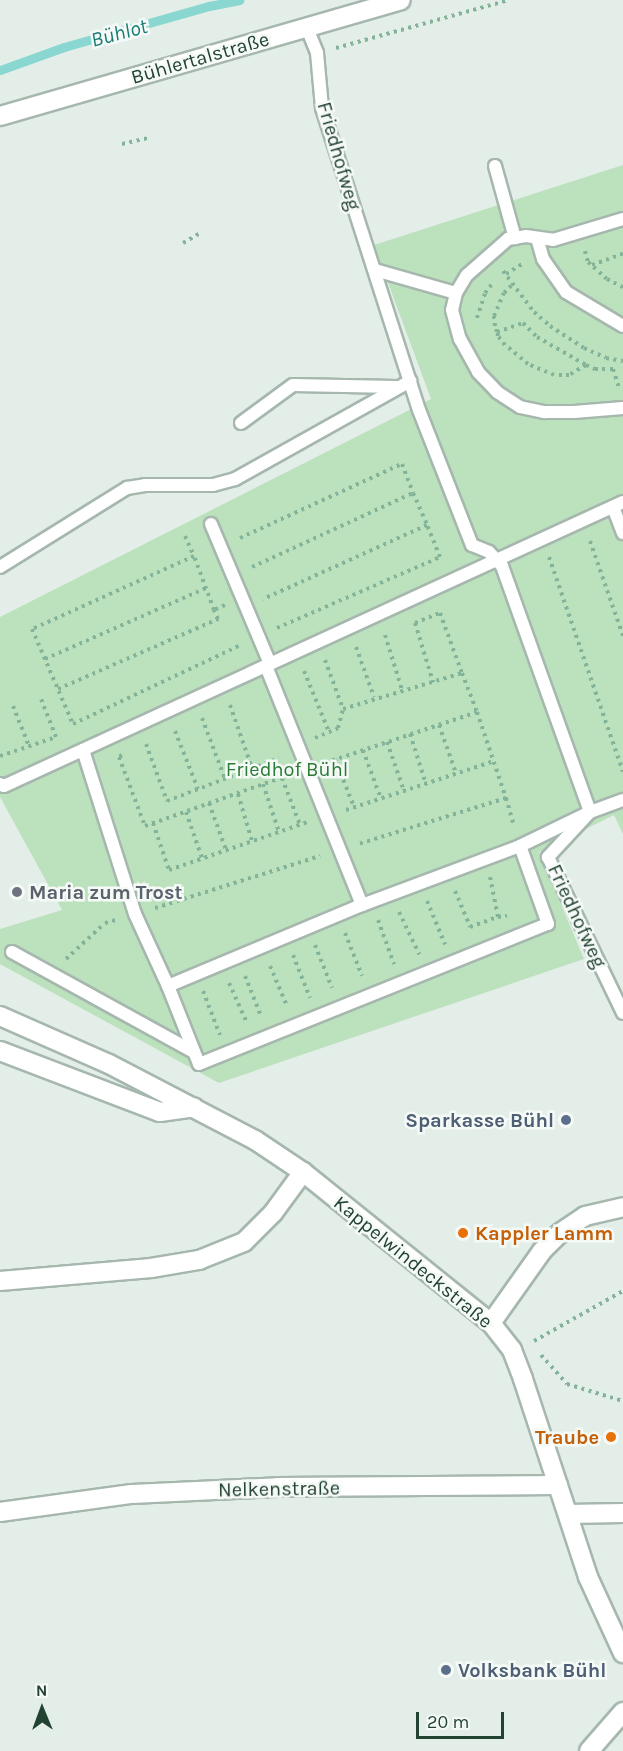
<!DOCTYPE html>
<html>
<head>
<meta charset="utf-8">
<style>
  body { margin:0 }
  #map { position:relative; width:623px; height:1751px; overflow:hidden; background:#e4eee8; font-family:Karla,sans-serif }
  div>[style] { position:absolute }
  .green>* { inset:0; background:#bce1bd }
  .stream>* { height:9px; margin:-4.5px; padding:0 4.5px; transform-origin:4.5px; border-radius:4.5px; background:#8ad6d0 }
  .path>* { height:4px; margin-top:-2px; transform-origin:0; background:repeating-linear-gradient(90deg,#83b499 0 3px,transparent 0 7.5px) }
  .roads { filter:drop-shadow(2px 0 #a6b7ae) drop-shadow(-2px 0 #a6b7ae) drop-shadow(0 2px #a6b7ae) drop-shadow(0 -2px #a6b7ae) }
  .lane>* { height:12px; margin:-6px; padding:0 6px; transform-origin:6px; border-radius:6px; background:#fff }
  .street>* { height:18px; margin:-9px; padding:0 9px; transform-origin:9px; border-radius:9px; background:#fff }
  .secondary>* { height:18px; margin:-9px; padding:0 9px; transform-origin:9px; border-radius:9px; background:#fff }
  .dots>* { width:16px; height:16px; translate:-50% -50%; box-sizing:border-box; border:3px solid #f5faf7; border-radius:50% }
  span { translate:-50% -50%; white-space:nowrap; text-align:center; line-height:1.15; -webkit-text-stroke:5px #f5faf7; paint-order:stroke }
  .street-label { font-size:20px; color:#224232 }
  .park-label { font-size:20px; color:#2a7b36 }
  .worship-label { font-size:20px; color:#5b616d; font-weight:700 }
  .left { translate:0 -50%; text-align:left }
  .service-label { font-size:20px; color:#4e5e75; font-weight:700 }
  .right { translate:-100% -50%; text-align:right }
  .food-label { font-size:20px; color:#c56008; font-weight:700 }
  .water-label { font-size:21px; color:#187c75; font-style:italic }
  .north { position:absolute; left:12px; top:1679px; width:60px; height:60px; -webkit-text-stroke:4px #f5faf7; paint-order:stroke; rotate:359deg; font-size:16px; font-weight:700; line-height:24px; text-align:center; color:#224232 }
  .north::after { content:''; display:block; margin:auto; width:21px; height:27px; background:#224232; clip-path:polygon(50% 0,100% 100%,50% 72%,0 100%) }
  .scale { position:absolute; left:416px; top:1712px; width:88px; height:27px; box-sizing:border-box; border:3px solid #224232; border-top:0; padding-left:8px; font-size:18px; line-height:21px; white-space:nowrap; color:#224232; -webkit-text-stroke:4px #f5faf7; paint-order:stroke }
</style>
</head>
<body>
<div id="map">
  <div class="green">
    <div style="clip-path:polygon(623px 165px,623px 834px,614px 815px,539px 852px,584px 959px,219px 1083px,0 964px,0 929px,62px 910px,0 797px,0 617px,431px 399px,374px 245px)"></div>
  </div>
  <div class="stream">
    <div style="left:0;top:70px;width:68px;rotate:-19.8deg"></div>
    <div style="left:64px;top:47px;width:151px;rotate:-15.8deg"></div>
    <div style="left:209px;top:6px;width:31px;rotate:-11deg"></div>
  </div>
  <div class="path">
    <div style="left:336px;top:48px;width:180px;rotate:-15.5deg"></div>
    <div style="left:122px;top:144px;width:26px;rotate:-13deg"></div>
    <div style="left:183px;top:243px;width:20px;rotate:-30deg"></div>
    <div style="left:585px;top:251px;width:11px;rotate:75deg"></div>
    <div style="left:588px;top:262px;width:25px;rotate:42deg"></div>
    <div style="left:607px;top:279px;width:18px;rotate:27deg"></div>
    <div style="left:592px;top:265px;width:33px;rotate:-20deg"></div>
    <div style="left:503px;top:271px;width:51px;rotate:52.9deg"></div>
    <div style="left:534px;top:312px;width:21px;rotate:41deg"></div>
    <div style="left:550px;top:326px;width:40px;rotate:32.9deg"></div>
    <div style="left:584px;top:348px;width:24px;rotate:24deg"></div>
    <div style="left:606px;top:358px;width:17px;rotate:10deg"></div>
    <div style="left:506px;top:274px;width:19px;rotate:-32deg"></div>
    <div style="left:477px;top:318px;width:26px;rotate:-72deg"></div>
    <div style="left:485px;top:293px;width:11px;rotate:-52deg"></div>
    <div style="left:497px;top:332px;width:28px;rotate:-19deg"></div>
    <div style="left:523px;top:323px;width:20px;rotate:45deg"></div>
    <div style="left:537px;top:337px;width:56px;rotate:29.7deg"></div>
    <div style="left:586px;top:365px;width:20px;rotate:150deg"></div>
    <div style="left:569px;top:375px;width:15px;rotate:180deg"></div>
    <div style="left:554px;top:375px;width:28px;rotate:-157deg"></div>
    <div style="left:528px;top:364px;width:30px;rotate:-140deg"></div>
    <div style="left:505px;top:345px;width:11px;rotate:-128deg"></div>
    <div style="left:498px;top:336px;width:4px;rotate:-104deg"></div>
    <div style="left:497px;top:332px;width:6px;rotate:-108deg"></div>
    <div style="left:495px;top:326px;width:10px;rotate:-96deg"></div>
    <div style="left:494px;top:316px;width:25px;rotate:-67deg"></div>
    <div style="left:504px;top:293px;width:13px;rotate:-45deg"></div>
    <div style="left:586px;top:365px;width:10px;rotate:24deg"></div>
    <div style="left:595px;top:369px;width:18px"></div>
    <div style="left:613px;top:369px;width:20px;rotate:72deg"></div>
    <div style="left:185px;top:536px;width:22px;rotate:66deg"></div>
    <div style="left:240px;top:538px;width:178px;rotate:-24.6deg"></div>
    <div style="left:402px;top:464px;width:31px;rotate:69deg"></div>
    <div style="left:590px;top:541px;width:101px;rotate:70.8deg"></div>
    <div style="left:549px;top:557px;width:227px;rotate:71deg"></div>
    <div style="left:252px;top:567px;width:177px;rotate:-24.7deg"></div>
    <div style="left:413px;top:493px;width:35px;rotate:66deg"></div>
    <div style="left:427px;top:525px;width:180px;rotate:155.7deg"></div>
    <div style="left:225px;top:605px;width:12px;rotate:156deg"></div>
    <div style="left:214px;top:610px;width:58px;rotate:-110.3deg"></div>
    <div style="left:194px;top:556px;width:178px;rotate:155.7deg"></div>
    <div style="left:32px;top:629px;width:103px;rotate:66.7deg"></div>
    <div style="left:73px;top:724px;width:186px;rotate:-25.2deg"></div>
    <div style="left:415px;top:623px;width:27px;rotate:-22deg"></div>
    <div style="left:440px;top:613px;width:64px;rotate:69.9deg"></div>
    <div style="left:415px;top:623px;width:62px;rotate:73deg"></div>
    <div style="left:277px;top:628px;width:178px;rotate:-23.5deg"></div>
    <div style="left:440px;top:557px;width:35px;rotate:-112deg"></div>
    <div style="left:385px;top:635px;width:58px;rotate:72.8deg"></div>
    <div style="left:356px;top:647px;width:53px;rotate:70.2deg"></div>
    <div style="left:45px;top:659px;width:176px;rotate:-23.8deg"></div>
    <div style="left:325px;top:660px;width:52px;rotate:69.8deg"></div>
    <div style="left:304px;top:671px;width:66px;rotate:67.7deg"></div>
    <div style="left:58px;top:689px;width:175px;rotate:-23.6deg"></div>
    <div style="left:218px;top:619px;width:10px;rotate:-114deg"></div>
    <div style="left:230px;top:705px;width:67px;rotate:70.8deg"></div>
    <div style="left:13px;top:706px;width:43px;rotate:68.2deg"></div>
    <div style="left:202px;top:718px;width:65px;rotate:69.3deg"></div>
    <div style="left:439px;top:725px;width:51px;rotate:70.5deg"></div>
    <div style="left:175px;top:731px;width:62px;rotate:68.4deg"></div>
    <div style="left:410px;top:734px;width:52px;rotate:72.3deg"></div>
    <div style="left:315px;top:738px;width:25px;rotate:-23deg"></div>
    <div style="left:338px;top:728px;width:20px;rotate:-75deg"></div>
    <div style="left:343px;top:709px;width:124px;rotate:-16.8deg"></div>
    <div style="left:462px;top:673px;width:42px;rotate:69deg"></div>
    <div style="left:387px;top:742px;width:52px;rotate:70.9deg"></div>
    <div style="left:146px;top:744px;width:61px;rotate:69.8deg"></div>
    <div style="left:167px;top:801px;width:120px;rotate:-21deg"></div>
    <div style="left:363px;top:750px;width:52px;rotate:69.8deg"></div>
    <div style="left:122px;top:755px;width:4px;rotate:146deg"></div>
    <div style="left:119px;top:757px;width:74px;rotate:69.4deg"></div>
    <div style="left:145px;top:826px;width:153px;rotate:-19.5deg"></div>
    <div style="left:0;top:756px;width:59px;rotate:-18.7deg"></div>
    <div style="left:56px;top:737px;width:41px;rotate:-111.5deg"></div>
    <div style="left:335px;top:759px;width:52px;rotate:68.4deg"></div>
    <div style="left:325px;top:763px;width:160px;rotate:-18.5deg"></div>
    <div style="left:477px;top:712px;width:91px;rotate:71.4deg"></div>
    <div style="left:506px;top:798px;width:155px;rotate:162.7deg"></div>
    <div style="left:282px;top:778px;width:50px;rotate:69deg"></div>
    <div style="left:263px;top:784px;width:51px;rotate:71.6deg"></div>
    <div style="left:238px;top:794px;width:49px;rotate:73.4deg"></div>
    <div style="left:506px;top:798px;width:29px;rotate:74deg"></div>
    <div style="left:209px;top:803px;width:50px;rotate:70.1deg"></div>
    <div style="left:346px;top:810px;width:156px;rotate:-18.3deg"></div>
    <div style="left:186px;top:812px;width:49px;rotate:70.8deg"></div>
    <div style="left:153px;top:823px;width:50px;rotate:71.2deg"></div>
    <div style="left:169px;top:870px;width:147px;rotate:-19.1deg"></div>
    <div style="left:490px;top:877px;width:41px;rotate:78.7deg"></div>
    <div style="left:498px;top:917px;width:9px;rotate:-6deg"></div>
    <div style="left:455px;top:891px;width:39px;rotate:67deg"></div>
    <div style="left:470px;top:927px;width:30px;rotate:-20deg"></div>
    <div style="left:427px;top:901px;width:47px;rotate:67.3deg"></div>
    <div style="left:155px;top:908px;width:173px;rotate:-17.5deg"></div>
    <div style="left:399px;top:912px;width:47px;rotate:64.5deg"></div>
    <div style="left:378px;top:920px;width:47px;rotate:70deg"></div>
    <div style="left:345px;top:933px;width:46px;rotate:68.4deg"></div>
    <div style="left:315px;top:945px;width:46px;rotate:68.4deg"></div>
    <div style="left:293px;top:955px;width:46px;rotate:68.4deg"></div>
    <div style="left:66px;top:959px;width:53px;rotate:-42.7deg"></div>
    <div style="left:105px;top:923px;width:11px;rotate:-15deg"></div>
    <div style="left:270px;top:966px;width:43px;rotate:67deg"></div>
    <div style="left:245px;top:976px;width:43px;rotate:68.2deg"></div>
    <div style="left:229px;top:983px;width:44px;rotate:65.8deg"></div>
    <div style="left:203px;top:991px;width:47px;rotate:68.9deg"></div>
    <div style="left:534px;top:1341px;width:102px;rotate:-29.3deg"></div>
    <div style="left:541px;top:1355px;width:39px;rotate:48deg"></div>
    <div style="left:567px;top:1384px;width:59px;rotate:16.9deg"></div>
  </div>
  <div class="roads">
    <div class="lane">
      <div style="left:307px;top:28px;width:27px;rotate:68deg"></div>
      <div style="left:317px;top:53px;width:55px;rotate:84.8deg"></div>
      <div style="left:322px;top:108px;width:317px;rotate:72.2deg"></div>
      <div style="left:419px;top:410px;width:145px;rotate:68.6deg"></div>
      <div style="left:472px;top:545px;width:18px;rotate:22deg"></div>
      <div style="left:489px;top:552px;width:19px;rotate:47deg"></div>
      <div style="left:502px;top:566px;width:261px;rotate:70.3deg"></div>
      <div style="left:590px;top:812px;width:62px;rotate:133deg"></div>
      <div style="left:548px;top:857px;width:173px;rotate:64.3deg"></div>
      <div style="left:495px;top:166px;width:75px;rotate:74.5deg"></div>
      <div style="left:537px;top:238px;width:22px;rotate:74deg"></div>
      <div style="left:543px;top:259px;width:40px;rotate:55.1deg"></div>
      <div style="left:566px;top:292px;width:66px;rotate:30.8deg"></div>
      <div style="left:375px;top:270px;width:84px;rotate:15.9deg"></div>
      <div style="left:456px;top:293px;width:17px;rotate:103deg"></div>
      <div style="left:452px;top:310px;width:30px;rotate:75deg"></div>
      <div style="left:460px;top:339px;width:38px;rotate:61deg"></div>
      <div style="left:478px;top:372px;width:28px;rotate:46deg"></div>
      <div style="left:497px;top:392px;width:27px;rotate:33deg"></div>
      <div style="left:520px;top:407px;width:25px;rotate:12deg"></div>
      <div style="left:544px;top:412px;width:30px"></div>
      <div style="left:574px;top:412px;width:49px;rotate:-4.7deg"></div>
      <div style="left:456px;top:293px;width:21px;rotate:-59deg"></div>
      <div style="left:467px;top:275px;width:55px;rotate:-41.3deg"></div>
      <div style="left:508px;top:239px;width:18px;rotate:-9deg"></div>
      <div style="left:526px;top:236px;width:27px;rotate:8deg"></div>
      <div style="left:553px;top:240px;width:73px;rotate:-16.7deg"></div>
      <div style="left:241px;top:423px;width:64px;rotate:-36.2deg"></div>
      <div style="left:293px;top:385px;width:103px;rotate:1.1deg"></div>
      <div style="left:613px;top:507px;width:28px;rotate:69deg"></div>
      <div style="left:211px;top:524px;width:152px;rotate:67.1deg"></div>
      <div style="left:0;top:567px;width:150px;rotate:-31.9deg"></div>
      <div style="left:127px;top:488px;width:18px;rotate:-9deg"></div>
      <div style="left:145px;top:485px;width:68px"></div>
      <div style="left:213px;top:485px;width:23px;rotate:-15deg"></div>
      <div style="left:235px;top:479px;width:201px;rotate:-29.2deg"></div>
      <div style="left:83px;top:750px;width:172px;rotate:72.4deg"></div>
      <div style="left:135px;top:914px;width:79px;rotate:65.4deg"></div>
      <div style="left:168px;top:986px;width:210px;rotate:-22.7deg"></div>
      <div style="left:362px;top:905px;width:258px;rotate:-111.9deg"></div>
      <div style="left:0;top:784px;width:4px;rotate:27deg"></div>
      <div style="left:4px;top:786px;width:681px;rotate:-24.65deg"></div>
      <div style="left:520px;top:846px;width:78px;rotate:-25.9deg"></div>
      <div style="left:590px;top:812px;width:35px;rotate:-20deg"></div>
      <div style="left:12px;top:952px;width:208px;rotate:28.8deg"></div>
      <div style="left:168px;top:986px;width:84px;rotate:68.3deg"></div>
      <div style="left:199px;top:1064px;width:376px;rotate:-21.9deg"></div>
      <div style="left:548px;top:924px;width:83px;rotate:-109.7deg"></div>
      <div style="left:520px;top:846px;width:169px;rotate:159.5deg"></div>
    </div>
    <div class="street">
      <div style="left:0;top:1051px;width:171px;rotate:20.9deg"></div>
      <div style="left:160px;top:1112px;width:34px;rotate:-8deg"></div>
      <div style="left:0;top:1281px;width:152px;rotate:-4.9deg"></div>
      <div style="left:151px;top:1268px;width:49px;rotate:-9.5deg"></div>
      <div style="left:199px;top:1260px;width:48px;rotate:-21.8deg"></div>
      <div style="left:244px;top:1242px;width:41px;rotate:-45deg"></div>
      <div style="left:273px;top:1213px;width:51px;rotate:-53.8deg"></div>
      <div style="left:491px;top:1323px;width:88px;rotate:-54.7deg"></div>
      <div style="left:542px;top:1251px;width:25px;rotate:-45deg"></div>
      <div style="left:560px;top:1233px;width:30px;rotate:-34deg"></div>
      <div style="left:585px;top:1216px;width:39px;rotate:-13deg"></div>
      <div style="left:0;top:1512px;width:133px;rotate:-7.8deg"></div>
      <div style="left:132px;top:1494px;width:146px;rotate:-2.7deg"></div>
      <div style="left:278px;top:1487px;width:280px;rotate:-0.4deg"></div>
      <div style="left:568px;top:1514px;width:55px;rotate:-1deg"></div>
      <div style="left:589px;top:1751px;width:52px;rotate:-48.9deg"></div>
    </div>
    <div class="secondary">
      <div style="left:0;top:116px;width:417px;rotate:-16.1deg"></div>
      <div style="left:0;top:1016px;width:119px;rotate:23.8deg"></div>
      <div style="left:109px;top:1064px;width:165px;rotate:27.5deg"></div>
      <div style="left:255px;top:1140px;width:58px;rotate:33.7deg"></div>
      <div style="left:303px;top:1172px;width:241px;rotate:38.8deg"></div>
      <div style="left:491px;top:1323px;width:34px;rotate:52deg"></div>
      <div style="left:512px;top:1350px;width:31px;rotate:69deg"></div>
      <div style="left:523px;top:1379px;width:208px;rotate:71.8deg"></div>
      <div style="left:588px;top:1577px;width:84px;rotate:65.3deg"></div>
    </div>
  </div>
  <div class="dots">
    <div style="left:17px;top:892px;background:#6b7280"></div>
    <div style="left:566px;top:1120px;background:#5c6f8a"></div>
    <div style="left:463px;top:1233px;background:#e8710a"></div>
    <div style="left:611px;top:1437px;background:#e8710a"></div>
    <div style="left:446px;top:1670px;background:#5c6f8a"></div>
  </div>
  <div class="street-label">
    <span style="left:200px;top:58px;rotate:-16deg">Bühlertalstraße</span>
    <span style="left:339px;top:156px;rotate:74deg">Friedhofweg</span>
    <span style="left:577px;top:916px;rotate:65deg">Friedhofweg</span>
    <span style="left:413px;top:1262px;rotate:39deg">Kappelwindeckstraße</span>
    <span style="left:279px;top:1489px;rotate:-1deg">Nelkenstraße</span>
  </div>
  <div class="park-label">
    <span style="left:287px;top:769px">Friedhof Bühl</span>
  </div>
  <div class="worship-label">
    <span class="left" style="left:29px;top:892px">Maria zum Trost</span>
  </div>
  <div class="service-label">
    <span class="right" style="left:554px;top:1120px">Sparkasse Bühl</span>
    <span class="left" style="left:458px;top:1670px">Volksbank Bühl</span>
  </div>
  <div class="food-label">
    <span class="left" style="left:475px;top:1233px">Kappler Lamm</span>
    <span class="right" style="left:599px;top:1437px">Traube</span>
  </div>
  <div class="water-label">
    <span style="left:119px;top:33px;rotate:-15deg">Bühlot</span>
  </div>
  <div class="north">N</div>
  <div class="scale">20 m</div>
</div>
</body>
</html>
